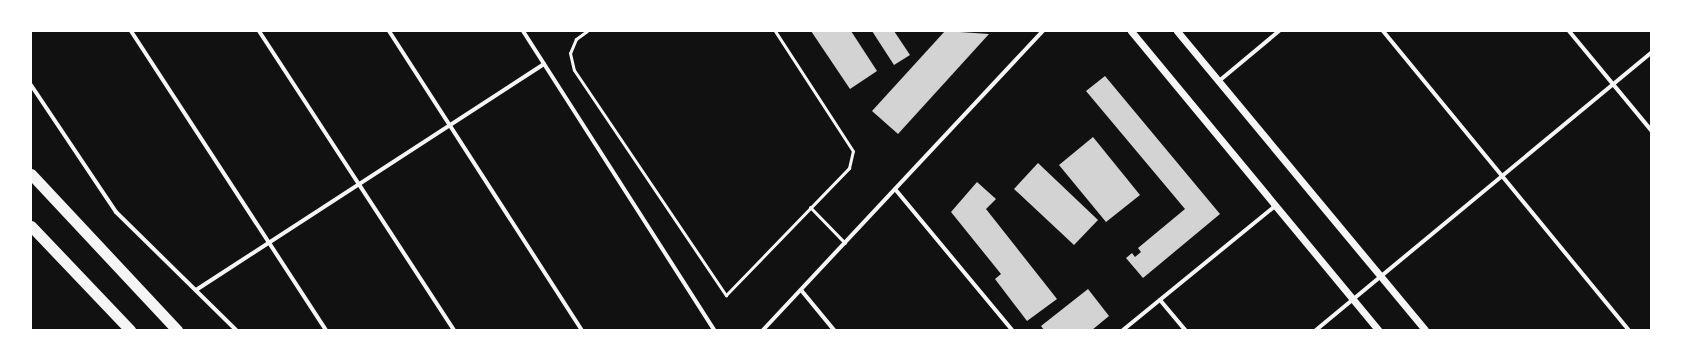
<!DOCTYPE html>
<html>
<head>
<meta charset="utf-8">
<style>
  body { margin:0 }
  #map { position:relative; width:1682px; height:361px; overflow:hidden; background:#111; font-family:"Titillium Web",sans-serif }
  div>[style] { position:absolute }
  .building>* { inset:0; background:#d3d3d3 }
  .service>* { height:3px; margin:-1.5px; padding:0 1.5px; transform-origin:1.5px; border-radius:1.5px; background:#f5f5f5 }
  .minor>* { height:4px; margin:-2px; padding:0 2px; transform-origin:2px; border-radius:2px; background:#f5f5f5 }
  .tertiary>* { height:7px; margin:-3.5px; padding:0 3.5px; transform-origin:3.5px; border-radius:3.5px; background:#f5f5f5 }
  .trunk>* { height:11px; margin:-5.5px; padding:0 5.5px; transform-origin:5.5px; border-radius:5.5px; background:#f5f5f5 }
  span { translate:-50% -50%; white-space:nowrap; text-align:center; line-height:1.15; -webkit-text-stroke:4px #fff; paint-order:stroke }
  .frame { position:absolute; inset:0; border:32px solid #fff; pointer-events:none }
</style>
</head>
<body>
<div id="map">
  <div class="building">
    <div style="clip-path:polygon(811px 31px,851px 31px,877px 71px,850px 89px)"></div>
    <div style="clip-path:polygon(872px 31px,894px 31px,910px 55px,894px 65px)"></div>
    <div style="clip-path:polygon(945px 31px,989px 34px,898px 134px,872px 111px)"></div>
    <div style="clip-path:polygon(1105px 76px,1220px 214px,1143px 278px,1126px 258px,1132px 253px,1135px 257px,1141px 252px,1138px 248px,1185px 209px,1086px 91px)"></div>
    <div style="clip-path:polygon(1093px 137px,1140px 195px,1106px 222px,1059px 165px)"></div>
    <div style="clip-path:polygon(1038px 163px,1098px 220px,1074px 245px,1014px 189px)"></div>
    <div style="clip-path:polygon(977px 182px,996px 199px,986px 209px,1057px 299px,1027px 321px,995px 279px,1001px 274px,951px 212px)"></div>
    <div style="clip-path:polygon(1088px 289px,1109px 316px,1092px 330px,1044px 330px,1041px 326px)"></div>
  </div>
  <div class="service">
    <div style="left:587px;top:31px;width:14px;rotate:144deg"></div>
    <div style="left:576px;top:39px;width:15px;rotate:113deg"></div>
    <div style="left:570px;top:53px;width:17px;rotate:77deg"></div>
    <div style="left:574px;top:70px;width:272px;rotate:56deg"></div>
    <div style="left:726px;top:295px;width:177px;rotate:-45.9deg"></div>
    <div style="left:849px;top:168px;width:17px;rotate:-77deg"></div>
    <div style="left:853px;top:151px;width:143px;rotate:-123deg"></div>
    <div style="left:810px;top:207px;width:50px;rotate:45.8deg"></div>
  </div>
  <div class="minor">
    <div style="left:131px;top:31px;width:357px;rotate:56.9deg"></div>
    <div style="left:259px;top:31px;width:357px;rotate:56.9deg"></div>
    <div style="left:389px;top:31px;width:356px;rotate:57.2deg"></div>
    <div style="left:523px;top:31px;width:355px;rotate:57.4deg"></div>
    <div style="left:1383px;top:31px;width:387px;rotate:50.6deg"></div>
    <div style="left:1569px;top:31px;width:129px;rotate:50.4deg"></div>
    <div style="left:1219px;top:81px;width:78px;rotate:-39.8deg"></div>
    <div style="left:31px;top:85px;width:153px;rotate:56.2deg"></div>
    <div style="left:116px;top:212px;width:168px;rotate:44.5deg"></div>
    <div style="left:895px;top:189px;width:183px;rotate:50.3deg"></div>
    <div style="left:196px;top:290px;width:415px;rotate:-33deg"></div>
    <div style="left:801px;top:290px;width:52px;rotate:50.5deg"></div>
    <div style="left:1160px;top:300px;width:39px;rotate:50deg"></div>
    <div style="left:763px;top:330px;width:410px;rotate:-46.9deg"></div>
    <div style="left:1123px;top:330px;width:196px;rotate:-39.2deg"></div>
    <div style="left:1316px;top:330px;width:435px;rotate:-39.6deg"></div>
  </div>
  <div class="tertiary">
    <div style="left:1131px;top:31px;width:388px;rotate:50.4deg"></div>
    <div style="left:1177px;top:31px;width:388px;rotate:50.3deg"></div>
  </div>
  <div class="trunk">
    <div style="left:31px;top:174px;width:214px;rotate:46.9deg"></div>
    <div style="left:31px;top:226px;width:144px;rotate:46.4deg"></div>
  </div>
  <div class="frame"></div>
</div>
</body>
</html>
